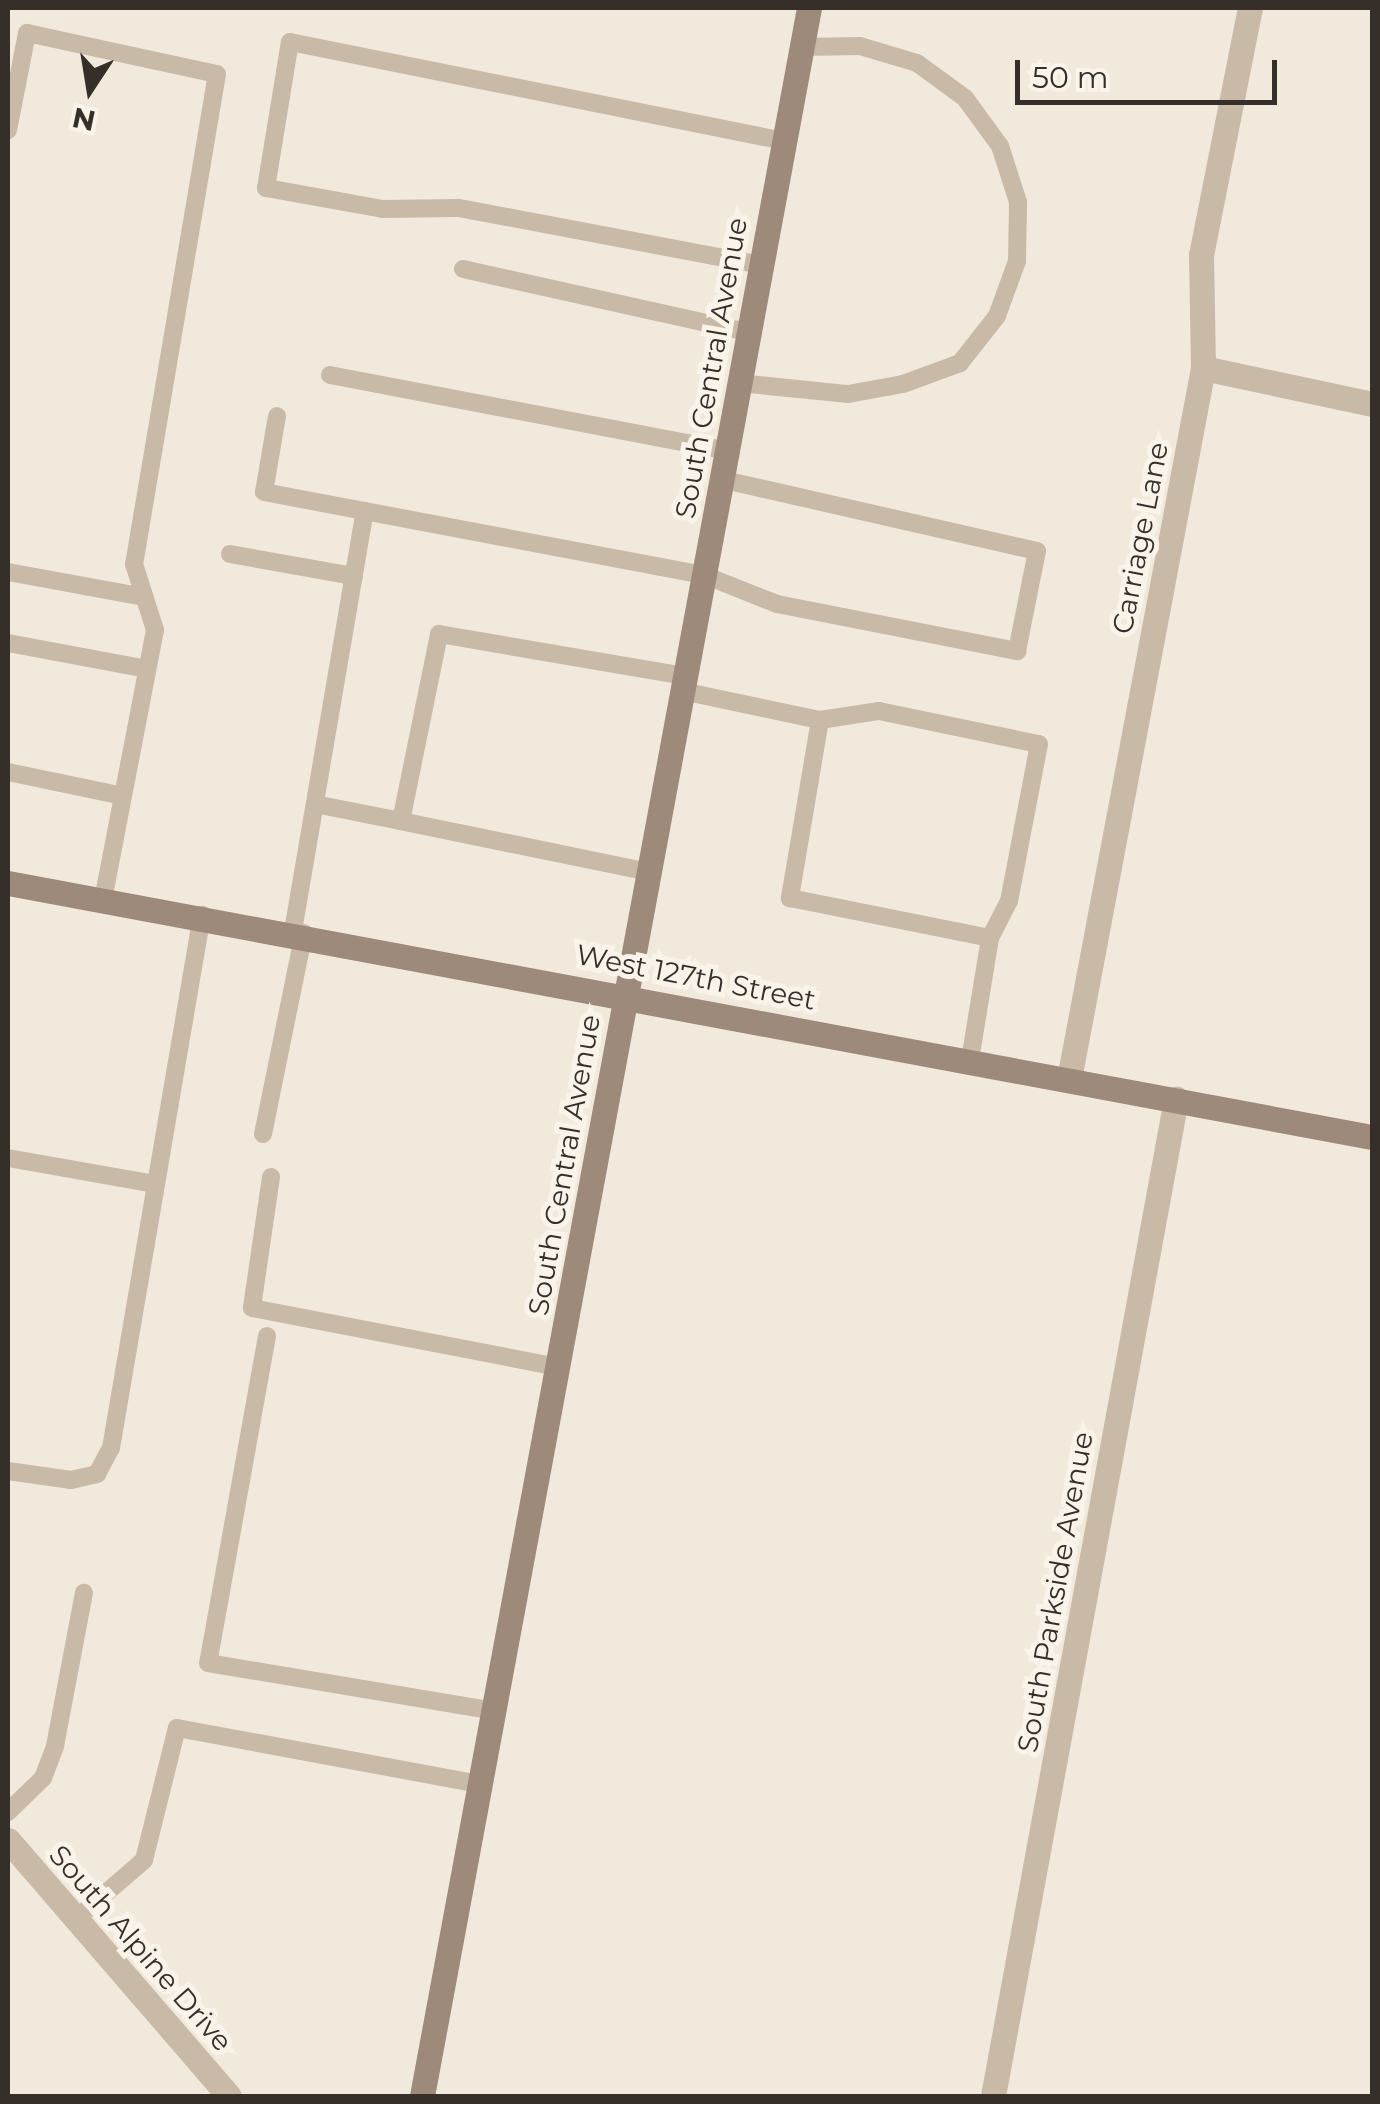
<!DOCTYPE html>
<html>
<head>
<meta charset="utf-8">
<style>
  body { margin:0 }
  #map { position:relative; width:1380px; height:2104px; overflow:hidden; background:#f1e9dc; font-family:Montserrat,sans-serif }
  div>[style] { position:absolute }
  .lane>* { height:18px; margin:-9px; padding:0 9px; transform-origin:9px; border-radius:9px; background:#c9baa8 }
  .street>* { height:25px; margin:-12.5px; padding:0 12.5px; transform-origin:12.5px; border-radius:12.5px; background:#c9baa8 }
  .secondary>* { height:25px; margin:-12.5px; padding:0 12.5px; transform-origin:12.5px; border-radius:12.5px; background:#9d8a7a }
  span { translate:-50% -50%; white-space:nowrap; text-align:center; line-height:1.15; -webkit-text-stroke:10px #f9f3e9; paint-order:stroke }
  .street-label { font-size:28px; color:#362e28 }
  .frame { position:absolute; inset:0; border:10px solid #362e28; pointer-events:none }
  .north { position:absolute; left:40px; top:40px; width:100px; height:100px; -webkit-text-stroke:8px #f9f3e9; paint-order:stroke; rotate:192deg; font-size:28px; font-weight:700; line-height:40px; text-align:center; color:#362e28 }
  .north::after { content:''; display:block; margin:auto; width:35px; height:45px; background:#362e28; clip-path:polygon(50% 0,100% 100%,50% 72%,0 100%) }
  .scale { position:absolute; left:1015px; top:60px; width:262px; height:45px; box-sizing:border-box; border:5px solid #362e28; border-top:0; padding-left:12px; font-size:30px; line-height:35px; white-space:nowrap; color:#362e28; -webkit-text-stroke:8px #f9f3e9; paint-order:stroke }
</style>
</head>
<body>
<div id="map">
  <div class="lane">
    <div style="left:8px;top:130px;width:99px;rotate:-78.9deg"></div>
    <div style="left:27px;top:33px;width:194px;rotate:12.2deg"></div>
    <div style="left:217px;top:74px;width:497px;rotate:99.6deg"></div>
    <div style="left:134px;top:564px;width:69px;rotate:72.3deg"></div>
    <div style="left:155px;top:630px;width:274px;rotate:100.9deg"></div>
    <div style="left:761px;top:265px;width:308px;rotate:-169.3deg"></div>
    <div style="left:458px;top:208px;width:75px;rotate:179.2deg"></div>
    <div style="left:383px;top:209px;width:119px;rotate:-169.8deg"></div>
    <div style="left:266px;top:188px;width:148px;rotate:-80.7deg"></div>
    <div style="left:290px;top:42px;width:504px;rotate:11.33deg"></div>
    <div style="left:463px;top:269px;width:292px;rotate:12.5deg"></div>
    <div style="left:330px;top:375px;width:404px;rotate:10.8deg"></div>
    <div style="left:739px;top:383px;width:110px;rotate:5.8deg"></div>
    <div style="left:848px;top:394px;width:56px;rotate:-10.3deg"></div>
    <div style="left:903px;top:384px;width:61px;rotate:-20.2deg"></div>
    <div style="left:960px;top:363px;width:60px;rotate:-51.8deg"></div>
    <div style="left:997px;top:316px;width:59px;rotate:-70deg"></div>
    <div style="left:1017px;top:261px;width:59px;rotate:-89deg"></div>
    <div style="left:1018px;top:202px;width:59px;rotate:-107.8deg"></div>
    <div style="left:1000px;top:146px;width:59px;rotate:-126.1deg"></div>
    <div style="left:965px;top:98px;width:59px;rotate:-143.9deg"></div>
    <div style="left:917px;top:63px;width:59px;rotate:-163.4deg"></div>
    <div style="left:860px;top:46px;width:59px;rotate:179deg"></div>
    <div style="left:277px;top:416px;width:77px;rotate:99.7deg"></div>
    <div style="left:264px;top:492px;width:448px;rotate:10.7deg"></div>
    <div style="left:704px;top:575px;width:79px;rotate:21.7deg"></div>
    <div style="left:777px;top:604px;width:245px;rotate:11.1deg"></div>
    <div style="left:1017px;top:651px;width:102px;rotate:-78.7deg"></div>
    <div style="left:1037px;top:551px;width:324px;rotate:-167.2deg"></div>
    <div style="left:230px;top:554px;width:126px;rotate:10.1deg"></div>
    <div style="left:8px;top:572px;width:138px;rotate:10.4deg"></div>
    <div style="left:8px;top:643px;width:141px;rotate:10.6deg"></div>
    <div style="left:682px;top:691px;width:141px;rotate:11.9deg"></div>
    <div style="left:820px;top:720px;width:181px;rotate:99.6deg"></div>
    <div style="left:790px;top:898px;width:204px;rotate:11.3deg"></div>
    <div style="left:990px;top:938px;width:124px;rotate:99.3deg"></div>
    <div style="left:820px;top:720px;width:60px;rotate:-8.7deg"></div>
    <div style="left:879px;top:711px;width:163px;rotate:11.7deg"></div>
    <div style="left:1039px;top:744px;width:160px;rotate:100.8deg"></div>
    <div style="left:1009px;top:901px;width:42px;rotate:117.2deg"></div>
    <div style="left:8px;top:772px;width:117px;rotate:11.8deg"></div>
    <div style="left:315px;top:804px;width:88px;rotate:11.2deg"></div>
    <div style="left:649px;top:872px;width:253px;rotate:-168.4deg"></div>
    <div style="left:401px;top:821px;width:191px;rotate:-78.5deg"></div>
    <div style="left:439px;top:634px;width:250px;rotate:9.7deg"></div>
    <div style="left:293px;top:931px;width:426px;rotate:-80.3deg"></div>
    <div style="left:263px;top:1134px;width:205px;rotate:-78.5deg"></div>
    <div style="left:8px;top:1158px;width:150px;rotate:10deg"></div>
    <div style="left:271px;top:1177px;width:132px;rotate:98.3deg"></div>
    <div style="left:252px;top:1308px;width:311px;rotate:10.9deg"></div>
    <div style="left:267px;top:1336px;width:332px;rotate:100.2deg"></div>
    <div style="left:208px;top:1663px;width:290px;rotate:9.5deg"></div>
    <div style="left:8px;top:1471px;width:64px;rotate:8.1deg"></div>
    <div style="left:71px;top:1480px;width:27px;rotate:-13deg"></div>
    <div style="left:97px;top:1474px;width:30px;rotate:-62deg"></div>
    <div style="left:111px;top:1448px;width:541px;rotate:-80.31deg"></div>
    <div style="left:8px;top:1812px;width:49px;rotate:-44.2deg"></div>
    <div style="left:43px;top:1778px;width:34px;rotate:-69deg"></div>
    <div style="left:55px;top:1746px;width:156px;rotate:-79.3deg"></div>
    <div style="left:76px;top:1919px;width:90px;rotate:-40.9deg"></div>
    <div style="left:144px;top:1860px;width:136px;rotate:-76deg"></div>
    <div style="left:177px;top:1728px;width:308px;rotate:10.5deg"></div>
  </div>
  <div class="street">
    <div style="left:1203px;top:368px;width:173px;rotate:12deg"></div>
    <div style="left:1069px;top:1079px;width:724px;rotate:-79.33deg"></div>
    <div style="left:1203px;top:368px;width:113px;rotate:-91deg"></div>
    <div style="left:1201px;top:255px;width:252px;rotate:-78.8deg"></div>
    <div style="left:8px;top:1840px;width:338px;rotate:49.2deg"></div>
    <div style="left:993px;top:2096px;width:1014px;rotate:-79.6deg"></div>
  </div>
  <div class="secondary">
    <div style="left:8px;top:883px;width:1387px;rotate:10.55deg"></div>
    <div style="left:422px;top:2096px;width:2124px;rotate:-79.5deg"></div>
  </div>
  <div class="street-label">
    <span style="left:711px;top:368px;rotate:-80deg">South Central Avenue</span>
    <span style="left:1140px;top:538px;rotate:-79deg">Carriage Lane</span>
    <span style="left:696px;top:977px;rotate:11deg">West 127th Street</span>
    <span style="left:564px;top:1165px;rotate:-80deg">South Central Avenue</span>
    <span style="left:1055px;top:1592px;rotate:-80deg">South Parkside Avenue</span>
    <span style="left:141px;top:1948px;rotate:49deg">South Alpine Drive</span>
  </div>
  <div class="frame"></div>
  <div class="north">N</div>
  <div class="scale">50 m</div>
</div>
</body>
</html>
